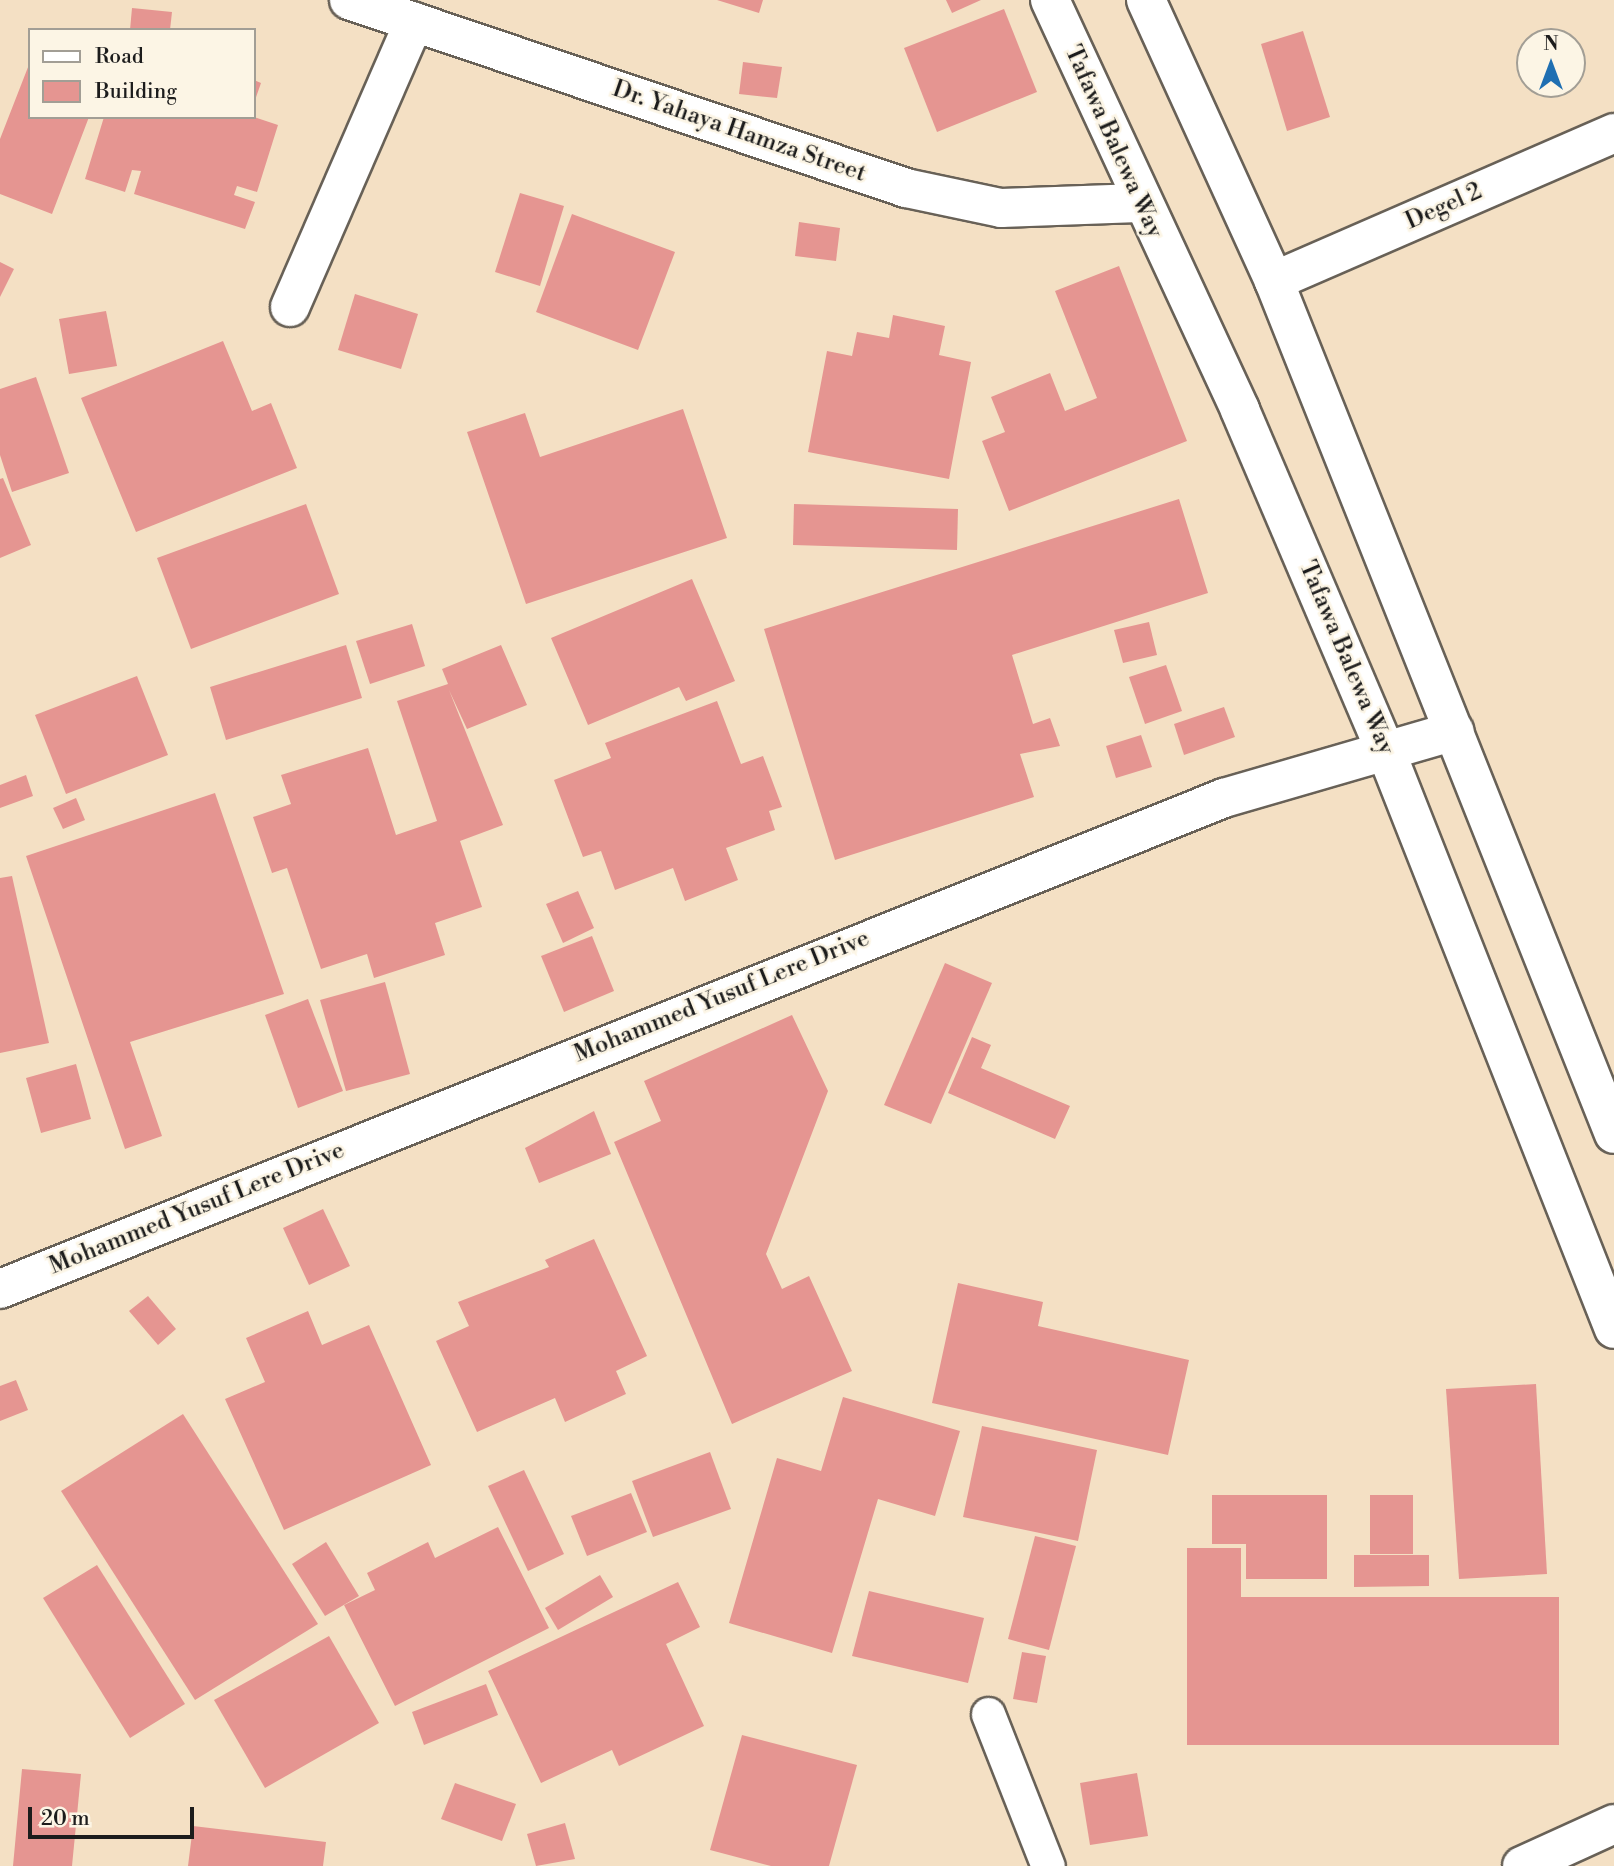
<!DOCTYPE html>
<html>
<head>
<meta charset="utf-8">
<style>
  body { margin:0 }
  #map { position:relative; width:1614px; height:1866px; overflow:hidden; background:#f4e0c4; font-family:"Libre Bodoni",serif }
  div>[style] { position:absolute }
  .building>* { inset:0; background:#e59591 }
  .roads { filter:drop-shadow(2px 0 #686157) drop-shadow(-2px 0 #686157) drop-shadow(0 2px #686157) drop-shadow(0 -2px #686157) }
  .service>* { height:33px; margin:-16.5px; padding:0 16.5px; transform-origin:16.5px; border-radius:16.5px; background:#fff }
  .minor>* { height:38px; margin:-19px; padding:0 19px; transform-origin:19px; border-radius:19px; background:#fff }
  .secondary>* { height:38px; margin:-19px; padding:0 19px; transform-origin:19px; border-radius:19px; background:#fff }
  .primary>* { height:38px; margin:-19px; padding:0 19px; transform-origin:19px; border-radius:19px; background:#fff }
  span { translate:-50% -50%; white-space:nowrap; text-align:center; line-height:1.15; -webkit-text-stroke:5px #fcf5e5; paint-order:stroke }
  .street-label { font-size:24px; color:#1c1c1c }
  .legend { position:absolute; left:28px; top:28px; width:228px; height:91px; box-sizing:border-box; background:#fcf5e5; border:2px solid #a29e95; margin:0; padding:9px 12px; list-style:none; font-size:21px; color:#1c1c1c }
  .legend li { display:flex; align-items:center; gap:14px; height:35px }
  .legend b { width:35px; border:2px solid #a29e95 }
  .north { position:absolute; left:1516px; top:28px; width:70px; height:70px; box-sizing:border-box; background:#fcf5e5; border:2px solid #a29e95; border-radius:50%; rotate:0deg; font-size:19px; font-weight:700; line-height:28px; text-align:center; color:#1c1c1c }
  .north::after { content:''; display:block; margin:auto; width:24px; height:32px; background:#1f6fb2; clip-path:polygon(50% 0,100% 100%,50% 72%,0 100%) }
  .scale { position:absolute; left:28px; top:1807px; width:166px; height:32px; box-sizing:border-box; border:4px solid #1c1c1c; border-top:0; padding-left:9px; font-size:21px; line-height:24px; white-space:nowrap; color:#1c1c1c; -webkit-text-stroke:5px #fcf5e5; paint-order:stroke }
</style>
</head>
<body>
<div id="map">
  <div class="building">
    <div style="clip-path:polygon(717px 0,763px 0,759px 13px)"></div>
    <div style="clip-path:polygon(946px 0,981px 0,952px 13px)"></div>
    <div style="clip-path:polygon(132px 8px,172px 12px,170px 30px,130px 30px)"></div>
    <div style="clip-path:polygon(1004px 9px,1037px 92px,937px 132px,904px 48px)"></div>
    <div style="clip-path:polygon(1303px 31px,1330px 117px,1287px 131px,1261px 44px)"></div>
    <div style="clip-path:polygon(30px 62px,30px 117px,89px 117px,52px 214px,0 194px,0 139px)"></div>
    <div style="clip-path:polygon(743px 62px,782px 67px,777px 98px,739px 94px)"></div>
    <div style="clip-path:polygon(254px 80px,261px 83px,254px 103px)"></div>
    <div style="clip-path:polygon(104px 117px,254px 117px,278px 125px,257px 192px,237px 186px,234px 195px,255px 202px,245px 229px,134px 194px,141px 171px,132px 170px,125px 192px,85px 179px)"></div>
    <div style="clip-path:polygon(520px 193px,564px 206px,540px 286px,495px 272px)"></div>
    <div style="clip-path:polygon(572px 214px,675px 252px,638px 350px,536px 312px)"></div>
    <div style="clip-path:polygon(799px 222px,840px 228px,836px 261px,795px 256px)"></div>
    <div style="clip-path:polygon(0 262px,14px 269px,0 297px)"></div>
    <div style="clip-path:polygon(1119px 266px,1187px 441px,1009px 511px,982px 441px,1005px 432px,991px 397px,1050px 373px,1065px 411px,1097px 398px,1055px 291px)"></div>
    <div style="clip-path:polygon(355px 294px,418px 314px,401px 369px,338px 350px)"></div>
    <div style="clip-path:polygon(106px 311px,117px 366px,69px 374px,59px 319px)"></div>
    <div style="clip-path:polygon(893px 315px,945px 326px,939px 355px,971px 362px,949px 479px,808px 452px,827px 351px,852px 356px,857px 332px,889px 338px)"></div>
    <div style="clip-path:polygon(223px 341px,252px 411px,271px 403px,297px 468px,136px 532px,81px 398px)"></div>
    <div style="clip-path:polygon(36px 377px,69px 473px,12px 492px,0 455px,0 389px)"></div>
    <div style="clip-path:polygon(683px 409px,727px 538px,526px 604px,467px 432px,525px 413px,540px 457px)"></div>
    <div style="clip-path:polygon(3px 478px,31px 545px,0 558px,0 479px)"></div>
    <div style="clip-path:polygon(1179px 499px,1208px 593px,1012px 655px,1033px 724px,1050px 718px,1060px 746px,1020px 754px,1034px 797px,835px 860px,764px 629px)"></div>
    <div style="clip-path:polygon(306px 504px,339px 594px,191px 649px,157px 558px)"></div>
    <div style="clip-path:polygon(794px 504px,958px 509px,957px 550px,793px 545px)"></div>
    <div style="clip-path:polygon(692px 579px,735px 681px,686px 701px,679px 687px,588px 725px,551px 638px)"></div>
    <div style="clip-path:polygon(1149px 622px,1157px 655px,1123px 663px,1114px 630px)"></div>
    <div style="clip-path:polygon(412px 624px,425px 666px,370px 684px,356px 641px)"></div>
    <div style="clip-path:polygon(346px 645px,362px 698px,226px 740px,210px 687px)"></div>
    <div style="clip-path:polygon(501px 645px,527px 705px,467px 729px,449px 690px,503px 825px,460px 841px,482px 907px,435px 923px,445px 955px,374px 978px,367px 954px,321px 969px,287px 868px,272px 873px,253px 817px,291px 804px,281px 775px,368px 748px,396px 835px,437px 821px,397px 701px,448px 684px,442px 669px)"></div>
    <div style="clip-path:polygon(1166px 665px,1182px 711px,1145px 724px,1129px 677px)"></div>
    <div style="clip-path:polygon(137px 676px,168px 755px,66px 794px,35px 715px)"></div>
    <div style="clip-path:polygon(717px 701px,741px 764px,763px 756px,782px 807px,769px 811px,775px 830px,726px 848px,738px 880px,685px 901px,673px 868px,615px 890px,601px 851px,583px 857px,554px 780px,611px 758px,605px 743px)"></div>
    <div style="clip-path:polygon(1224px 707px,1235px 737px,1184px 755px,1174px 724px)"></div>
    <div style="clip-path:polygon(1141px 735px,1152px 767px,1116px 778px,1106px 746px)"></div>
    <div style="clip-path:polygon(26px 775px,33px 796px,0 808px,0 785px)"></div>
    <div style="clip-path:polygon(215px 793px,284px 994px,130px 1042px,162px 1136px,125px 1149px,26px 856px)"></div>
    <div style="clip-path:polygon(76px 798px,85px 820px,63px 829px,53px 808px)"></div>
    <div style="clip-path:polygon(12px 876px,49px 1043px,0 1053px,0 878px)"></div>
    <div style="clip-path:polygon(578px 891px,594px 928px,563px 943px,546px 904px)"></div>
    <div style="clip-path:polygon(592px 936px,614px 991px,564px 1012px,541px 956px)"></div>
    <div style="clip-path:polygon(945px 963px,992px 983px,931px 1124px,884px 1105px)"></div>
    <div style="clip-path:polygon(385px 982px,410px 1074px,346px 1091px,320px 1000px)"></div>
    <div style="clip-path:polygon(308px 999px,343px 1091px,298px 1108px,265px 1015px)"></div>
    <div style="clip-path:polygon(792px 1015px,828px 1091px,766px 1254px,782px 1289px,809px 1276px,852px 1371px,732px 1424px,614px 1142px,661px 1121px,644px 1081px)"></div>
    <div style="clip-path:polygon(972px 1037px,991px 1045px,981px 1068px,1070px 1106px,1055px 1139px,948px 1093px)"></div>
    <div style="clip-path:polygon(76px 1064px,91px 1119px,41px 1133px,26px 1078px)"></div>
    <div style="clip-path:polygon(594px 1111px,611px 1154px,539px 1183px,525px 1148px)"></div>
    <div style="clip-path:polygon(323px 1209px,350px 1266px,309px 1285px,283px 1228px)"></div>
    <div style="clip-path:polygon(594px 1239px,647px 1356px,616px 1371px,626px 1394px,565px 1422px,555px 1398px,477px 1432px,436px 1341px,469px 1326px,458px 1302px,549px 1267px,545px 1260px)"></div>
    <div style="clip-path:polygon(958px 1283px,1043px 1302px,1038px 1326px,1189px 1360px,1168px 1455px,932px 1403px)"></div>
    <div style="clip-path:polygon(148px 1296px,176px 1329px,158px 1345px,129px 1311px)"></div>
    <div style="clip-path:polygon(308px 1311px,322px 1345px,369px 1325px,431px 1465px,284px 1530px,225px 1399px,265px 1382px,246px 1338px)"></div>
    <div style="clip-path:polygon(16px 1380px,28px 1410px,0 1421px,0 1386px)"></div>
    <div style="clip-path:polygon(1536px 1384px,1547px 1574px,1459px 1579px,1446px 1389px)"></div>
    <div style="clip-path:polygon(843px 1397px,960px 1431px,935px 1516px,878px 1499px,832px 1653px,729px 1623px,777px 1458px,821px 1471px)"></div>
    <div style="clip-path:polygon(183px 1414px,318px 1624px,195px 1700px,61px 1491px)"></div>
    <div style="clip-path:polygon(982px 1426px,1097px 1450px,1078px 1541px,963px 1517px)"></div>
    <div style="clip-path:polygon(710px 1452px,731px 1509px,653px 1537px,632px 1481px)"></div>
    <div style="clip-path:polygon(524px 1470px,564px 1554px,528px 1571px,488px 1486px)"></div>
    <div style="clip-path:polygon(631px 1493px,647px 1532px,587px 1556px,571px 1516px)"></div>
    <div style="clip-path:polygon(1212px 1495px,1327px 1495px,1327px 1579px,1246px 1579px,1246px 1544px,1212px 1544px)"></div>
    <div style="clip-path:polygon(1370px 1495px,1413px 1495px,1413px 1554px,1370px 1554px)"></div>
    <div style="clip-path:polygon(498px 1527px,549px 1628px,395px 1706px,344px 1605px,375px 1590px,367px 1573px,428px 1542px,435px 1558px)"></div>
    <div style="clip-path:polygon(1035px 1536px,1076px 1546px,1049px 1650px,1008px 1639px)"></div>
    <div style="clip-path:polygon(326px 1542px,359px 1596px,325px 1616px,292px 1564px)"></div>
    <div style="clip-path:polygon(1187px 1548px,1241px 1548px,1241px 1597px,1559px 1597px,1559px 1745px,1187px 1745px)"></div>
    <div style="clip-path:polygon(1354px 1555px,1429px 1555px,1429px 1586px,1354px 1587px)"></div>
    <div style="clip-path:polygon(97px 1565px,185px 1704px,130px 1738px,43px 1598px)"></div>
    <div style="clip-path:polygon(600px 1575px,613px 1597px,558px 1630px,545px 1608px)"></div>
    <div style="clip-path:polygon(678px 1582px,700px 1627px,666px 1644px,704px 1726px,619px 1766px,612px 1750px,541px 1783px,488px 1671px)"></div>
    <div style="clip-path:polygon(869px 1591px,984px 1618px,968px 1683px,852px 1656px)"></div>
    <div style="clip-path:polygon(329px 1636px,379px 1723px,265px 1788px,214px 1700px)"></div>
    <div style="clip-path:polygon(1022px 1652px,1046px 1656px,1037px 1703px,1013px 1699px)"></div>
    <div style="clip-path:polygon(486px 1684px,498px 1715px,424px 1745px,412px 1712px)"></div>
    <div style="clip-path:polygon(742px 1735px,857px 1765px,829px 1866px,771px 1866px,710px 1850px)"></div>
    <div style="clip-path:polygon(22px 1769px,81px 1774px,72px 1866px,13px 1866px)"></div>
    <div style="clip-path:polygon(1137px 1773px,1148px 1836px,1090px 1845px,1080px 1783px)"></div>
    <div style="clip-path:polygon(455px 1783px,516px 1804px,502px 1841px,441px 1819px)"></div>
    <div style="clip-path:polygon(565px 1823px,575px 1859px,536px 1866px,527px 1834px)"></div>
    <div style="clip-path:polygon(193px 1826px,326px 1842px,323px 1866px,188px 1866px)"></div>
  </div>
  <div class="roads">
    <div class="service">
      <div style="left:988px;top:1714px;width:163px;rotate:68.5deg"></div>
    </div>
    <div class="minor">
      <div style="left:349px;top:0;width:588px;rotate:18.65deg"></div>
      <div style="left:906px;top:188px;width:97px;rotate:11.9deg"></div>
      <div style="left:1001px;top:208px;width:138px;rotate:-2.1deg"></div>
      <div style="left:1274px;top:281px;width:371px;rotate:-23.5deg"></div>
      <div style="left:290px;top:307px;width:311px;rotate:-66.5deg"></div>
      <div style="left:0;top:1289px;width:1319px;rotate:-21.86deg"></div>
      <div style="left:1224px;top:798px;width:240px;rotate:-16.2deg"></div>
    </div>
    <div class="secondary">
      <div style="left:1050px;top:0;width:452px;rotate:65.1deg"></div>
      <div style="left:1240px;top:410px;width:374px;rotate:66.9deg"></div>
      <div style="left:1387px;top:754px;width:618px;rotate:68.46deg"></div>
      <div style="left:1146px;top:0;width:309px;rotate:65.5deg"></div>
      <div style="left:1274px;top:281px;width:918px;rotate:68.27deg"></div>
    </div>
    <div class="primary">
      <div style="left:1522px;top:1866px;width:101px;rotate:-24.5deg"></div>
    </div>
  </div>
  <div class="street-label">
    <span style="left:739px;top:132px;rotate:19deg">Dr. Yahaya Hamza Street</span>
    <span style="left:1113px;top:142px;rotate:66deg">Tafawa Balewa Way</span>
    <span style="left:1444px;top:207px;rotate:-24deg">Degel 2</span>
    <span style="left:1346px;top:658px;rotate:67deg">Tafawa Balewa Way</span>
    <span style="left:722px;top:997px;rotate:-22deg">Mohammed Yusuf Lere Drive</span>
    <span style="left:197px;top:1209px;rotate:-22deg">Mohammed Yusuf Lere Drive</span>
  </div>
  <ul class="legend">
  <li><b style="height:9px;background:#fff"></b>Road</li>
  <li><b style="height:19px;background:#e59591"></b>Building</li>
  </ul>
  <div class="north">N</div>
  <div class="scale">20 m</div>
</div>
</body>
</html>
